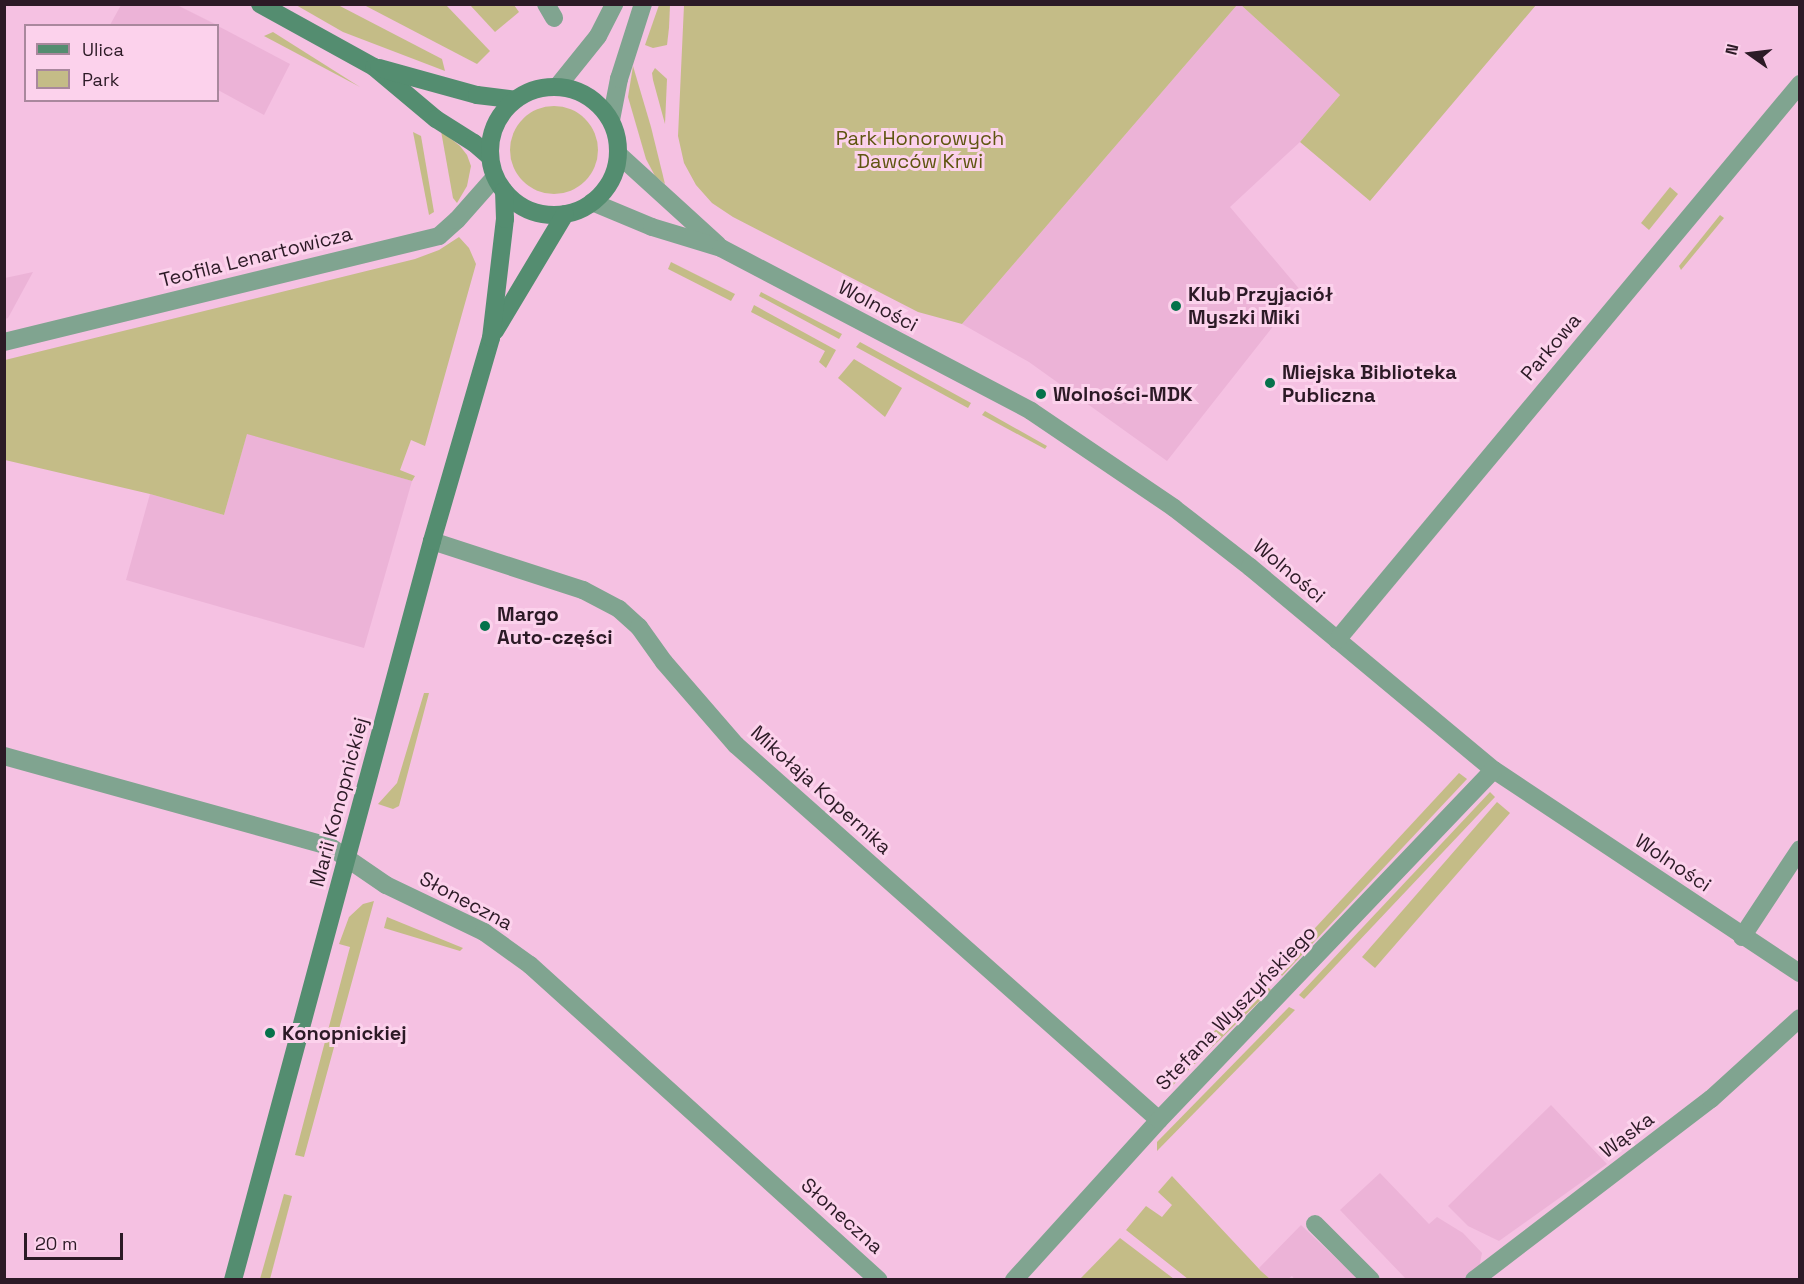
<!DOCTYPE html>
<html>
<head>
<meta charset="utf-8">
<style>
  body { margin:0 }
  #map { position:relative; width:1804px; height:1284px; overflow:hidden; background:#f5c1e2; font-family:"Space Grotesk",sans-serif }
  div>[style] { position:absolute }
  .built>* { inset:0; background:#ecb3d7 }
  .green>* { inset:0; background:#c4bc87 }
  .round { border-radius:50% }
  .street>* { height:18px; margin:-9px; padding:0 9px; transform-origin:9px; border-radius:9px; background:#80a490 }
  .secondary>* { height:18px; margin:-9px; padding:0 9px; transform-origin:9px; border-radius:9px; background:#548d70 }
  .secondary>.ring { margin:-9px; padding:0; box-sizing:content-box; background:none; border:18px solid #548d70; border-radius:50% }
  .dots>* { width:16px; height:16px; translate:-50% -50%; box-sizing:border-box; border:3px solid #fcd2ec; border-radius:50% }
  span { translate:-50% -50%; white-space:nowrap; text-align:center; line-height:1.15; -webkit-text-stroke:6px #fcd2ec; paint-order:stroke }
  .park-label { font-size:20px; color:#5f5511 }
  .street-label { font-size:20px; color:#2c1a26 }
  .poi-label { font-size:20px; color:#2c1a26; font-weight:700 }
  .left { translate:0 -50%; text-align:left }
  .frame { position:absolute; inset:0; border:6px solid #2c1a26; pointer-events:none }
  .legend { position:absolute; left:24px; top:24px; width:195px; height:78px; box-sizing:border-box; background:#fcd2ec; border:2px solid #a9889d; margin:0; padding:8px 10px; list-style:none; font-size:18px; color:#2c1a26 }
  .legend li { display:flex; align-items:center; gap:12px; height:30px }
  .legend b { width:30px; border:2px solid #a9889d }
  .north { position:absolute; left:1720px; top:24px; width:60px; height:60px; -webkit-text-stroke:4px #fcd2ec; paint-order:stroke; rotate:284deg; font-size:16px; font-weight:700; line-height:24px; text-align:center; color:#2c1a26 }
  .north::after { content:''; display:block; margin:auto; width:21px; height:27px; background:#2c1a26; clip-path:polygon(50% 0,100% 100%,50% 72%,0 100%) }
  .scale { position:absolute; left:24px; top:1233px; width:99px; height:27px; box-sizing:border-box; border:3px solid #2c1a26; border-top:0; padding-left:8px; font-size:18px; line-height:21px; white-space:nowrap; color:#2c1a26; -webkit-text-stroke:4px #fcd2ec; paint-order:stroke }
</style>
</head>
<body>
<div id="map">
  <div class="built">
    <div style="clip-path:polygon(121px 5px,177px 5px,217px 25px,110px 25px)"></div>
    <div style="clip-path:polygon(1237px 5px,1241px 5px,1340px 95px,1300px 142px,1230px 207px,1301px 291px,1167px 461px,1029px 362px,962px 324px)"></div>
    <div style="clip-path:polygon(218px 26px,290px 64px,264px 115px,218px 90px)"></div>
    <div style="clip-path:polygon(33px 272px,8px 318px,5px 319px,5px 278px)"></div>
    <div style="clip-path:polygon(247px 433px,412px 481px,364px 648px,126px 580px,150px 494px,224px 515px)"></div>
    <div style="clip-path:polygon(1551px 1105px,1607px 1164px,1499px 1241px,1468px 1226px,1448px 1206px)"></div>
    <div style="clip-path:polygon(1380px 1173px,1429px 1224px,1437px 1217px,1463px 1233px,1482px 1253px,1479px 1268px,1466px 1279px,1406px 1279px,1340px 1210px)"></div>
    <div style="clip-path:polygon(1301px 1225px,1358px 1279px,1295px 1280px,1292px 1276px,1288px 1279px,1270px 1279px,1261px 1271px,1259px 1268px)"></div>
  </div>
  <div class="green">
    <div style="clip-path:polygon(296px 5px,338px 5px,442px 59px,445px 71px,343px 32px)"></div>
    <div style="clip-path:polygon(364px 5px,446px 5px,490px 51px,477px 64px)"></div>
    <div style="clip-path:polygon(470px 5px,514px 5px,519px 12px,495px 32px)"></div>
    <div style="clip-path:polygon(659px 5px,670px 5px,669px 28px,667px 45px,653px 48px,645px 45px)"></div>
    <div style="clip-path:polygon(684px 5px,684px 4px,1237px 5px,962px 324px,918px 312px,733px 217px,712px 203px,696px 185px,684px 163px,678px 136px)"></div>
    <div style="clip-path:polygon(1241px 5px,1536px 5px,1370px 201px,1300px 142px,1340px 95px)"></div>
    <div style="clip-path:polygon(273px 32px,360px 87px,264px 36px)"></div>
    <div style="clip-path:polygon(633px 66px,651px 127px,665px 184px,655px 176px,646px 159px,628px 97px)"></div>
    <div style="clip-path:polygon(655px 68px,667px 79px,665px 124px,653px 80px,652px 73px)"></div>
    <div class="round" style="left:510px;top:106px;width:88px;height:88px"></div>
    <div style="clip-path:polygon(441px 131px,460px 146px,467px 155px,471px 166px,467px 186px,457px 203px,453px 198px)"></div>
    <div style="clip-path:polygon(413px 132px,421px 136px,434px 212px,429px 215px)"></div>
    <div style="clip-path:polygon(1670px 187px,1678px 194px,1649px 230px,1641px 223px)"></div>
    <div style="clip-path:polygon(1720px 215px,1724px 218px,1681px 270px,1679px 266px)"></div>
    <div style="clip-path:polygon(459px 237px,469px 248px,476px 264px,425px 446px,411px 440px,400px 470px,415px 476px,412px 481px,247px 434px,224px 515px,150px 494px,5px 460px,5px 360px,415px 259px,439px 250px)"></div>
    <div style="clip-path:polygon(671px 262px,735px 294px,731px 301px,668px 269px)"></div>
    <div style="clip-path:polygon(761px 292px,842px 334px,839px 339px,759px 296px)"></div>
    <div style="clip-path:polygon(754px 305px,836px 350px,826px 368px,819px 362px,825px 351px,751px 312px)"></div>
    <div style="clip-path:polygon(860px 342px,971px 403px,968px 408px,856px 347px)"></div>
    <div style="clip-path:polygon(854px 359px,902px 388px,885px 417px,838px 378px)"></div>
    <div style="clip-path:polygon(985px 411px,1047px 446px,1045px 449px,982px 415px)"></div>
    <div style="clip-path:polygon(424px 693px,429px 693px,399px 806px,393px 809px,378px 804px,397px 783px)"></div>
    <div style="clip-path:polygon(1459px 773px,1467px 779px,1282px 976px,1277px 969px)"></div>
    <div style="clip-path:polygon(1490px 792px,1495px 797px,1304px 999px,1299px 995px)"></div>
    <div style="clip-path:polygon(1497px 802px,1510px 813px,1375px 968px,1362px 957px)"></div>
    <div style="clip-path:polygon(374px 901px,304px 1157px,295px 1155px,350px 947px,339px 944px,349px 917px,363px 904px)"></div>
    <div style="clip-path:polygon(387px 917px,463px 948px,460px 951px,384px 928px)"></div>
    <div style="clip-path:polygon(1264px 983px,1271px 990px,1170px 1088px,1163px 1081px)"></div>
    <div style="clip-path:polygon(1289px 1007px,1295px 1010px,1157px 1151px,1157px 1142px)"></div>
    <div style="clip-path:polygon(1172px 1176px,1261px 1271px,1270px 1279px,1188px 1279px,1126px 1230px,1146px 1206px,1162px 1217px,1172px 1205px,1158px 1192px)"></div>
    <div style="clip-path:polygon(284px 1194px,292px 1196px,270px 1279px,260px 1279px)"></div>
    <div style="clip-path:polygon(1120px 1238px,1174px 1279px,1080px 1279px)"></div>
  </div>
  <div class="street">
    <div style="left:546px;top:4px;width:16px;rotate:60deg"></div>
    <div style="left:557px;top:87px;width:65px;rotate:-51.2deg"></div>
    <div style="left:598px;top:36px;width:36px;rotate:-63deg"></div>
    <div style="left:611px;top:120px;width:42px;rotate:-79deg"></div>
    <div style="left:619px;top:79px;width:79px;rotate:-72.3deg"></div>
    <div style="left:618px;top:154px;width:135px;rotate:42.3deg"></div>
    <div style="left:592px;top:202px;width:65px;rotate:22.6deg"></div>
    <div style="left:652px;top:227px;width:72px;rotate:16.9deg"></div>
    <div style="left:721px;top:248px;width:350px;rotate:27.7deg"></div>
    <div style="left:1031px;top:411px;width:173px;rotate:34.1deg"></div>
    <div style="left:1174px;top:508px;width:96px;rotate:37.8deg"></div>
    <div style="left:1250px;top:567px;width:317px;rotate:39.8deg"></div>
    <div style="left:1494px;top:770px;width:367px;rotate:33.6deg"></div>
    <div style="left:4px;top:342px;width:448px;rotate:-13.7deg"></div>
    <div style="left:439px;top:236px;width:24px;rotate:-42deg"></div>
    <div style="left:457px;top:220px;width:57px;rotate:-48.5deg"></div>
    <div style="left:432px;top:541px;width:159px;rotate:18deg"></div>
    <div style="left:583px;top:590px;width:41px;rotate:27.8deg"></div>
    <div style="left:619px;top:609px;width:27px;rotate:42deg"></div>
    <div style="left:639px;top:627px;width:43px;rotate:54.5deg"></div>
    <div style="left:664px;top:662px;width:110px;rotate:49.1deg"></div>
    <div style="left:736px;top:745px;width:565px;rotate:41.56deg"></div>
    <div style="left:1337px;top:640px;width:724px;rotate:-50.21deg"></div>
    <div style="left:4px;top:756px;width:337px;rotate:15.5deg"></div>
    <div style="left:329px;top:846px;width:69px;rotate:34.4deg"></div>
    <div style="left:386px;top:885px;width:109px;rotate:25.6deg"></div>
    <div style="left:484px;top:932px;width:57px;rotate:35.7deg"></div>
    <div style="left:530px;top:965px;width:470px;rotate:42.1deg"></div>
    <div style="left:1742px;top:937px;width:105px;rotate:-56.6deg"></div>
    <div style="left:1315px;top:1224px;width:79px;rotate:45deg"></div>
    <div style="left:1014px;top:1280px;width:216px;rotate:-47.8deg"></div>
    <div style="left:1159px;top:1120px;width:484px;rotate:-46.3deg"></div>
    <div style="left:1474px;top:1280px;width:298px;rotate:-37.4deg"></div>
    <div style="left:1711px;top:1099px;width:120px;rotate:-42.3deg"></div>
  </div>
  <div class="secondary">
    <div style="left:260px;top:4px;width:130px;rotate:28.9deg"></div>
    <div style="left:374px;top:67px;width:81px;rotate:40deg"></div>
    <div style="left:436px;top:119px;width:45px;rotate:32.3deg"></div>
    <div style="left:474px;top:143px;width:21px;rotate:41deg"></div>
    <div style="left:379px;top:68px;width:102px;rotate:15.4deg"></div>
    <div style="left:477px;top:95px;width:38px;rotate:7deg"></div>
    <div class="ring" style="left:490px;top:87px;width:110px;height:110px"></div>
    <div style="left:495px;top:331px;width:136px;rotate:-59.1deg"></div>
    <div style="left:233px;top:1280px;width:765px;rotate:-74.93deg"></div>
    <div style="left:432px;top:541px;width:211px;rotate:-73.8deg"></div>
    <div style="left:491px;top:338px;width:120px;rotate:-83.3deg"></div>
    <div style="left:505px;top:219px;width:28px;rotate:-92deg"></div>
  </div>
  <div class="dots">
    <div style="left:1176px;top:306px;background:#05724b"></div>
    <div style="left:1270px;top:383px;background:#05724b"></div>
    <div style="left:1041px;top:394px;background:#05724b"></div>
    <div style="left:485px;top:626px;background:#05724b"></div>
    <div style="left:270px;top:1033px;background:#05724b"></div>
  </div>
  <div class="park-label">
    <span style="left:920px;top:150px">Park Honorowych<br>Dawców Krwi</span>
  </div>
  <div class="street-label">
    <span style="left:256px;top:257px;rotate:-14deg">Teofila Lenartowicza</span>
    <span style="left:878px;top:306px;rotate:28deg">Wolności</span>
    <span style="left:1551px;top:347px;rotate:-50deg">Parkowa</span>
    <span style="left:1289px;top:571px;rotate:40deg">Wolności</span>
    <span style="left:821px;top:790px;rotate:42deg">Mikołaja Kopernika</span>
    <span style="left:339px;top:802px;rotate:-75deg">Marii Konopnickiej</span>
    <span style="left:1673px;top:863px;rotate:34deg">Wolności</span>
    <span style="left:466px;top:901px;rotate:28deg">Słoneczna</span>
    <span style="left:1236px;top:1008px;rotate:-46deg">Stefana Wyszyńskiego</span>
    <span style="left:1627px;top:1135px;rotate:-37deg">Wąska</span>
    <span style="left:842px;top:1216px;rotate:42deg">Słoneczna</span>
  </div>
  <div class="poi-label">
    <span class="left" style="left:1188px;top:306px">Klub Przyjaciół<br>Myszki Miki</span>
    <span class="left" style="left:1282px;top:384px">Miejska Biblioteka<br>Publiczna</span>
    <span class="left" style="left:1053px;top:394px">Wolności-MDK</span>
    <span class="left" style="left:497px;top:626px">Margo<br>Auto-części</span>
    <span class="left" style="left:282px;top:1033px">Konopnickiej</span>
  </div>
  <div class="frame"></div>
  <ul class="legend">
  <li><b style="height:8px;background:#548d70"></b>Ulica</li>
  <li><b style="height:16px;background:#c4bc87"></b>Park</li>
  </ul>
  <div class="north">N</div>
  <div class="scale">20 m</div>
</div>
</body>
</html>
